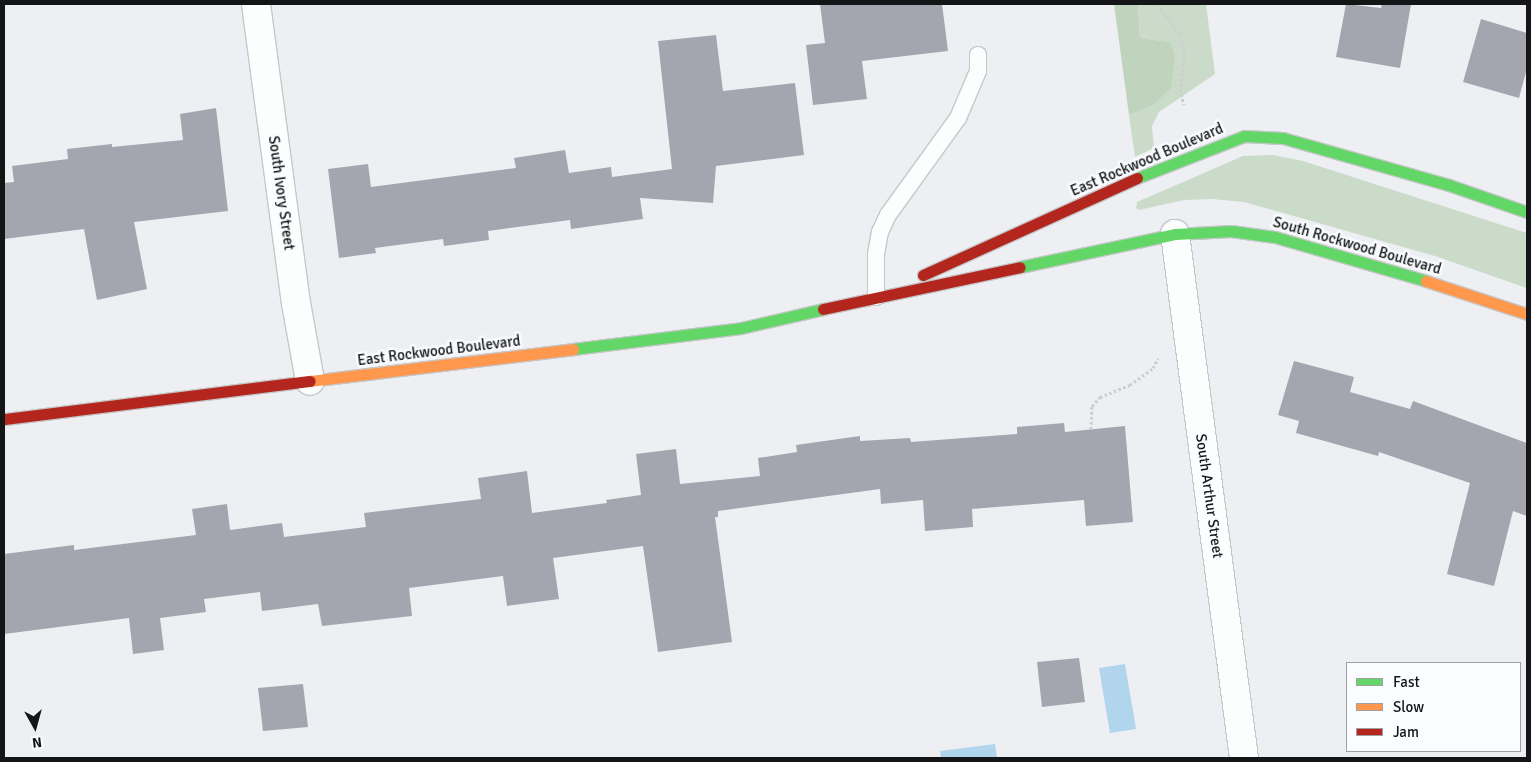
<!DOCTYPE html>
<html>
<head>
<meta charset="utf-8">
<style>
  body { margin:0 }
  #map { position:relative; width:1531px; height:762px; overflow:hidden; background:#eeeff2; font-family:Signika,sans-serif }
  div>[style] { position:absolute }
  .green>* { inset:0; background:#cadbc9 }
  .forest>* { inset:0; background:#c0d4bd }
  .water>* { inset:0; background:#b1d5ec }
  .building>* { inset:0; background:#a5a5af }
  .path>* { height:3px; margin-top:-1.5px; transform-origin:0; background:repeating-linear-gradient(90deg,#cececf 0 2.5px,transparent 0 5px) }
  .roads { filter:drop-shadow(1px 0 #c6c7c9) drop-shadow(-1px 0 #c6c7c9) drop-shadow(0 1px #c6c7c9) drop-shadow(0 -1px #c6c7c9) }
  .lane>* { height:16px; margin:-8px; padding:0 8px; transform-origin:8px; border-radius:8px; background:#fcfdfd }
  .street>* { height:28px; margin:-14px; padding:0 14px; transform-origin:14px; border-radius:14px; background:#fcfdfd }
  .fast>* { height:11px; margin:-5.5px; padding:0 5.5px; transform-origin:5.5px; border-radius:5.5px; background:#63d668 }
  .slow>* { height:11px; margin:-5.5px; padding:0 5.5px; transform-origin:5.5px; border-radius:5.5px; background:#ff974d }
  .jam>* { height:11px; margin:-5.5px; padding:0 5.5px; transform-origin:5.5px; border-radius:5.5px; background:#b3261e }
  span { translate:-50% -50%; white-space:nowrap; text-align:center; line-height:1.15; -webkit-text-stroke:5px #fafcff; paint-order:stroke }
  .street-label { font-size:15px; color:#141516 }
  .frame { position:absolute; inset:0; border:5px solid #141516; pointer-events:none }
  .legend { position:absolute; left:1346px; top:662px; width:175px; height:90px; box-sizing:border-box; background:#fafcff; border:1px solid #9ea0a2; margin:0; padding:6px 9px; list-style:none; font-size:15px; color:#141516 }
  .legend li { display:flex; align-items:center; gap:10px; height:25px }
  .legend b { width:25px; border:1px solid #9ea0a2 }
  .north { position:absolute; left:10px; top:702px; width:50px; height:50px; -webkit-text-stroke:4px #fafcff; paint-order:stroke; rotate:173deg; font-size:14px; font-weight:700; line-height:20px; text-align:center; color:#141516 }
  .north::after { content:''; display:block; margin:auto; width:18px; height:22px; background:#141516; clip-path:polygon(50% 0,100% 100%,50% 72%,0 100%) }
</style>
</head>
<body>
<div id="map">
  <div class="green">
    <div style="clip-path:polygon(1138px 4px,1206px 4px,1215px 74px,1159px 112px,1152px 126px,1154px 148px,1135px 157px,1129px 115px,1152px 106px,1169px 42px,1140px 38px)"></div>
    <div style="clip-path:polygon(1273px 155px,1303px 161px,1527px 233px,1527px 288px,1435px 256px,1244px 202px,1212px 199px,1184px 200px,1139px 210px,1136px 208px,1137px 202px,1243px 156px)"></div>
  </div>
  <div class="forest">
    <div style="clip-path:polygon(1114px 4px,1138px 4px,1140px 38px,1170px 42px,1175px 56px,1171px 88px,1152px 106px,1129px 115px)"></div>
  </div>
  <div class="water">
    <div style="clip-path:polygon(1125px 664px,1136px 729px,1110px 733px,1099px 668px)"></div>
    <div style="clip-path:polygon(995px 744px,997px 758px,941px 758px,940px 751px)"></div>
  </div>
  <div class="building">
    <div style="clip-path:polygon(820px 4px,942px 4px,948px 51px,862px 61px,867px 99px,813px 105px,806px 45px,825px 43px)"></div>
    <div style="clip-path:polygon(1346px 4px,1381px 8px,1382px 4px,1411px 4px,1400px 68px,1336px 57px)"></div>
    <div style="clip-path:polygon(1481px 19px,1527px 33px,1527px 68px,1519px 98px,1463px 82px)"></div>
    <div style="clip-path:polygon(716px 35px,723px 91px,795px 83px,804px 155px,716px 166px,713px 203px,640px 198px,643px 219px,571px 229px,570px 220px,488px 231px,489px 240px,444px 246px,443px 239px,375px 248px,376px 253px,339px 258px,328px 169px,368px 164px,371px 187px,516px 168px,514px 158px,565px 150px,569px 173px,611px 167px,612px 177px,672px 169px,658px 41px)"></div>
    <div style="clip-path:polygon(216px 108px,228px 211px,134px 222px,147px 289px,97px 300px,84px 229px,4px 239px,4px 183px,14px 182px,12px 166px,68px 159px,67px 149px,112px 144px,112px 147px,183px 140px,180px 114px)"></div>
    <div style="clip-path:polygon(1294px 361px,1354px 377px,1350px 392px,1410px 409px,1413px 401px,1527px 443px,1527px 516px,1513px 511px,1494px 586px,1447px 574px,1470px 483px,1379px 452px,1378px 456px,1296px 433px,1299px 421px,1278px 415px)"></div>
    <div style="clip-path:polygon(1064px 423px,1065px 432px,1125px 426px,1133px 522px,1086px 526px,1084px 500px,972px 509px,973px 527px,925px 531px,923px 500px,881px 504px,880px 489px,718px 511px,718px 517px,715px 517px,732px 642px,658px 652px,643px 546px,553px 558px,559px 599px,507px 606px,503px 576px,409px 588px,412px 616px,322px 626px,318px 604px,262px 611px,260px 592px,204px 599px,206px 612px,160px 618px,164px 650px,133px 654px,129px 618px,4px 634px,4px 554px,74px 545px,74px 550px,196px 535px,192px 509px,227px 504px,230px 530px,282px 523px,284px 537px,366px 527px,364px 513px,481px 499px,478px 478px,527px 471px,532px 513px,607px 503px,606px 500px,641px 495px,636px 454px,676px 449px,680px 484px,760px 476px,758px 458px,797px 452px,796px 445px,860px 436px,860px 441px,910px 438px,911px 442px,1017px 434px,1017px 427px)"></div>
    <div style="clip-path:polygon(1079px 658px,1085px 702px,1042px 707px,1037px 662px)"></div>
    <div style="clip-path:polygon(303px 684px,308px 727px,263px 731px,258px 688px)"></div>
  </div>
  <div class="path">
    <div style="left:1157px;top:4px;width:39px;rotate:53deg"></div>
    <div style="left:1180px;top:35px;width:20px;rotate:75deg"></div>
    <div style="left:1185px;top:54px;width:35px;rotate:98deg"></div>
    <div style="left:1180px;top:89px;width:16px;rotate:76deg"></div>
    <div style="left:1091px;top:429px;width:23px;rotate:-88deg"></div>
    <div style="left:1092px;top:406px;width:12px;rotate:-48deg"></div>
    <div style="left:1100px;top:397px;width:32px;rotate:-22deg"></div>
    <div style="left:1130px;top:385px;width:29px;rotate:-36deg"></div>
    <div style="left:1153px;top:368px;width:11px;rotate:-63deg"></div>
  </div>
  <div class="roads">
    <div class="lane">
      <div style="left:876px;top:297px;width:43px;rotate:-90deg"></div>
      <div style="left:876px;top:254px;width:22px;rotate:-80deg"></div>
      <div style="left:880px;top:232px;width:19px;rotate:-65deg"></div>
      <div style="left:888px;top:215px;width:120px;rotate:-54.2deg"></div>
      <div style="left:958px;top:118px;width:51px;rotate:-66.9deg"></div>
      <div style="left:978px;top:71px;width:16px;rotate:-90deg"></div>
    </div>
    <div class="street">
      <div style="left:256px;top:4px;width:302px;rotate:82.4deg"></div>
      <div style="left:296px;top:303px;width:79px;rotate:79.8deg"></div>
      <div style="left:1175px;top:234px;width:529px;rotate:82.5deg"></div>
    </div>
    <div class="fast">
      <div style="left:1137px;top:178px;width:115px;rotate:-21.4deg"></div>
      <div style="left:1244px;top:136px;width:39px;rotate:3deg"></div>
      <div style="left:1283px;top:138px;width:173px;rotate:15.8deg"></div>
      <div style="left:1449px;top:185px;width:83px;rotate:19.1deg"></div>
      <div style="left:1020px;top:267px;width:158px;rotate:-12deg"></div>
      <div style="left:1175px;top:234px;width:56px;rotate:-3.1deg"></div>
      <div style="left:1231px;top:231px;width:44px;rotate:7.8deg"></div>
      <div style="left:1275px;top:237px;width:157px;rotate:16.2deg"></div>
      <div style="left:573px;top:349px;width:169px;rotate:-7.1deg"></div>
      <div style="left:741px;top:328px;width:84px;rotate:-13deg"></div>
    </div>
    <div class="slow">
      <div style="left:1426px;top:281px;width:106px;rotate:18.1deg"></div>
      <div style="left:310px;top:381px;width:265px;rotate:-6.9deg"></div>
    </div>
    <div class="jam">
      <div style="left:923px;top:275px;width:235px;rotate:-24.4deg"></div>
      <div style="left:823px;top:309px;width:201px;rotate:-12deg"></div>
      <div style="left:4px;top:419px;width:308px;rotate:-7.1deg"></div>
    </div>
  </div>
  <div class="street-label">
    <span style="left:1147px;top:160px;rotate:-23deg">East Rockwood Boulevard</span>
    <span style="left:281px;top:193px;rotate:82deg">South Ivory Street</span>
    <span style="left:1357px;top:246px;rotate:16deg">South Rockwood Boulevard</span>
    <span style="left:439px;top:351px;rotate:-7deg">East Rockwood Boulevard</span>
    <span style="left:1209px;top:496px;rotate:82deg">South Arthur Street</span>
  </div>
  <div class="frame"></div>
  <ul class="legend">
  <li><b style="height:6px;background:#63d668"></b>Fast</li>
  <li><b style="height:6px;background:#ff974d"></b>Slow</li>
  <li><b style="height:6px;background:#b3261e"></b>Jam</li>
  </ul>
  <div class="north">N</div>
</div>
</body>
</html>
